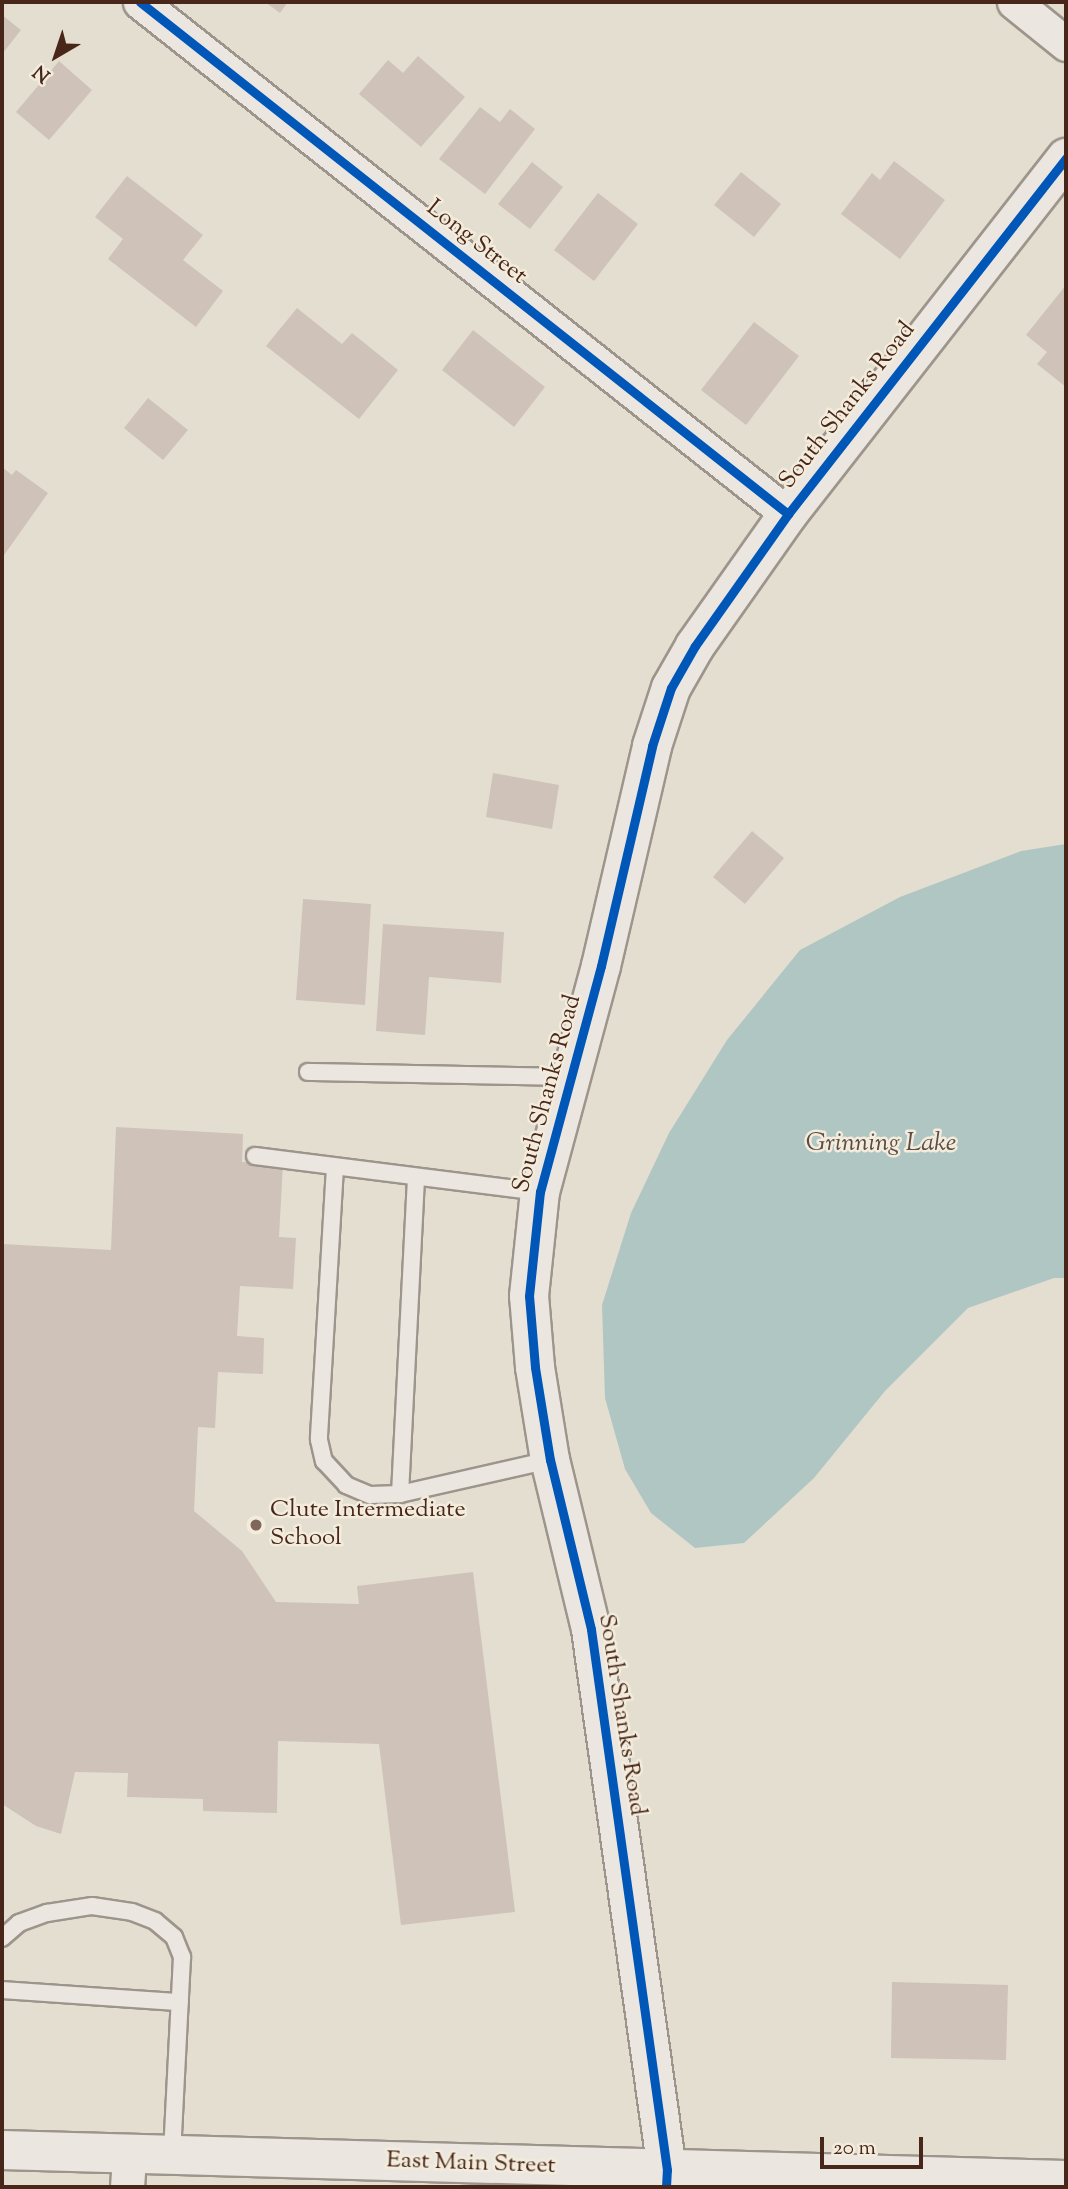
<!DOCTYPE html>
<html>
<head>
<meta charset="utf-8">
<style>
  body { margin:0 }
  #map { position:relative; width:1068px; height:2189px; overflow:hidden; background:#e4ded1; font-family:"Sorts Mill Goudy",serif }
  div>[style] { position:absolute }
  .water>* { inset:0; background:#b0c6c3 }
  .building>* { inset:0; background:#cfc2b8 }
  .roads { filter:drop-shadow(2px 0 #9d958c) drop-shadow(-2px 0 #9d958c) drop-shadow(0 2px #9d958c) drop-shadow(0 -2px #9d958c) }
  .lane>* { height:16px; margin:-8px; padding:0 8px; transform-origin:8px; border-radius:8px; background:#ebe7e0 }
  .street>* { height:33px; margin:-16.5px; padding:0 16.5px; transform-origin:16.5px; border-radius:16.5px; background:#ebe7e0 }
  .secondary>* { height:38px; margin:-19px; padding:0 19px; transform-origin:19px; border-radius:19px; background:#ebe7e0 }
  .cycleway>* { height:9px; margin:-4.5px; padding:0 4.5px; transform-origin:4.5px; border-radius:4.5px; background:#0057b8 }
  .dots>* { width:19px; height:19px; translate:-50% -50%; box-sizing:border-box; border:4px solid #f3ecdc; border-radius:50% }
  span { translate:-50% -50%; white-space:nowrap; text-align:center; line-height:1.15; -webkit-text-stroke:5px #f3ecdc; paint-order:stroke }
  .street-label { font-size:24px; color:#48271a }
  .poi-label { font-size:24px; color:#48271a }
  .left { translate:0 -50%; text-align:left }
  .water-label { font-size:26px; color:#5c4c43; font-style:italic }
  .frame { position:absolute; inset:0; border:4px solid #48271a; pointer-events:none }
  .north { position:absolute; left:21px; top:21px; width:70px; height:70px; -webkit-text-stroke:5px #f3ecdc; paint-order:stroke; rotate:219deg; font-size:19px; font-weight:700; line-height:28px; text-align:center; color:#48271a }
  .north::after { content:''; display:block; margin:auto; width:24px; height:32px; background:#48271a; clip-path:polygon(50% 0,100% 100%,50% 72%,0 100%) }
  .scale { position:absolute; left:820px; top:2137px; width:103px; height:32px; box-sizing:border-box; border:4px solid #48271a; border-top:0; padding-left:9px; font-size:21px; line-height:24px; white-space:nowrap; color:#48271a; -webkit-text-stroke:5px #f3ecdc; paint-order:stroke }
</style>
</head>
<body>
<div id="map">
  <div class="water">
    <div style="clip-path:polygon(1066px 844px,1066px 1278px,1054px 1278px,968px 1308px,885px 1391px,814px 1478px,744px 1543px,695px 1548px,651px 1513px,625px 1469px,605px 1398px,602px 1305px,631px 1213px,669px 1133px,727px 1040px,800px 950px,900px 897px,1021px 851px)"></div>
  </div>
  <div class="building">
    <div style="clip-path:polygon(265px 2px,288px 2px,280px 13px)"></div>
    <div style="clip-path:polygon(2px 15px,21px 30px,2px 54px)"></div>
    <div style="clip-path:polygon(418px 56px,465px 97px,421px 147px,359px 94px,388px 60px,403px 73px)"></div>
    <div style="clip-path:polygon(59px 61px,92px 90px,49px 140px,16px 112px)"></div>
    <div style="clip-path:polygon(480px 107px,500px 122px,510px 109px,535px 129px,485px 194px,439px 159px)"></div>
    <div style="clip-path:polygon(894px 161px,945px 200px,900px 259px,841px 214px,872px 173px,880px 180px)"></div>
    <div style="clip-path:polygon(532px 162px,563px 187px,530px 229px,498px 204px)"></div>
    <div style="clip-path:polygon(741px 172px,781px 204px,754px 237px,714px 205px)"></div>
    <div style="clip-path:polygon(127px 176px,203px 235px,183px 260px,223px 291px,196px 327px,108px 259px,123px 239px,95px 217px)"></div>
    <div style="clip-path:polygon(598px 193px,638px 224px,594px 281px,554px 250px)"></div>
    <div style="clip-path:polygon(1066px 285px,1066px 387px,1037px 364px,1047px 352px,1026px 335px)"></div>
    <div style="clip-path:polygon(297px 308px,342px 344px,352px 333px,398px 370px,359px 419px,266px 346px)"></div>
    <div style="clip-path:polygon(754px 322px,799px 356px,746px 425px,701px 390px)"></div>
    <div style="clip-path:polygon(473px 330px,545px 387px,514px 427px,442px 370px)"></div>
    <div style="clip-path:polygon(148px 398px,188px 430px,163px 460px,124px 428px)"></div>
    <div style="clip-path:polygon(2px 467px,12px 475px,16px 470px,48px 493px,2px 558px)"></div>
    <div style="clip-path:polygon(493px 773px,559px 785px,552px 829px,486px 817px)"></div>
    <div style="clip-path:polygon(752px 831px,784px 858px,745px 904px,713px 877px)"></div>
    <div style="clip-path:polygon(303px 899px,371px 904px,365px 1005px,296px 1000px)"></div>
    <div style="clip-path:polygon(383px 924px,504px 932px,501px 983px,429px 977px,425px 1035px,376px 1031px)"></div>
    <div style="clip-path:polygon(116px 1127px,243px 1134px,242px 1162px,283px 1164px,279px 1237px,296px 1238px,293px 1289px,240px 1286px,237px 1336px,264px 1338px,263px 1374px,218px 1372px,215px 1428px,198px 1427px,194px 1511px,242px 1551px,276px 1602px,359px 1604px,357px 1586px,473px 1572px,515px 1912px,401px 1925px,379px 1744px,278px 1741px,277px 1813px,203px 1811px,203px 1799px,127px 1797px,128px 1773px,75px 1772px,61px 1834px,36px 1826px,2px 1804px,2px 1244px,111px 1250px)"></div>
    <div style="clip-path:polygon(892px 1982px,1008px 1985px,1006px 2060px,891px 2058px)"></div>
  </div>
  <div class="roads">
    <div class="lane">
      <div style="left:308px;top:1072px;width:264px;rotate:1.1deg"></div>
      <div style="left:255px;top:1156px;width:287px;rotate:7.2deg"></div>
      <div style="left:335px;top:1167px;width:273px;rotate:93.4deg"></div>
      <div style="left:319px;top:1440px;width:22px;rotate:77deg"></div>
      <div style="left:324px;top:1461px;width:33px;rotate:47deg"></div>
      <div style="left:346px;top:1485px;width:26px;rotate:23deg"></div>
      <div style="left:370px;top:1495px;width:30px;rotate:-2deg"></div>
      <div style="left:400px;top:1494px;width:154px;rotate:-12.8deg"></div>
      <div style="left:400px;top:1494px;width:317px;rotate:-87.1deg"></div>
      <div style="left:2px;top:1938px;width:23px;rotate:-41deg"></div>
      <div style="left:19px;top:1923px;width:30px;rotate:-20deg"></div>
      <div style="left:47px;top:1913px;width:46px;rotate:-8.8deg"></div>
      <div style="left:92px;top:1906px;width:40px;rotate:8.5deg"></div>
      <div style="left:132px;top:1912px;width:25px;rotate:21deg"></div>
      <div style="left:155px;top:1921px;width:25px;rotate:40deg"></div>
      <div style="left:174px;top:1937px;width:22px;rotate:68deg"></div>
      <div style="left:182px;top:1957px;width:199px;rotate:92.9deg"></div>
      <div style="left:2px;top:1990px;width:178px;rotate:3.9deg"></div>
    </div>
    <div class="street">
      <div style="left:140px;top:2px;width:826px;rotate:38.31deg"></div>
      <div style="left:1014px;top:2px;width:67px;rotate:38.9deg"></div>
      <div style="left:127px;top:2187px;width:32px;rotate:-86deg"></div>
    </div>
    <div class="secondary">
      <div style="left:2px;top:2150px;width:1064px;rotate:1.62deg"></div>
      <div style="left:667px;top:2170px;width:546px;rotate:-98deg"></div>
      <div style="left:591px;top:1629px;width:174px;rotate:-103.6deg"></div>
      <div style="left:550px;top:1460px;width:94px;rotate:-99.2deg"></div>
      <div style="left:535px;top:1367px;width:71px;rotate:-94.8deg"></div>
      <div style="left:529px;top:1296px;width:105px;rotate:-84deg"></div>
      <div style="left:540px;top:1192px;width:234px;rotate:-74.9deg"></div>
      <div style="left:601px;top:966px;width:226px;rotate:-76.9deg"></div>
      <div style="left:652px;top:746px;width:61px;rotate:-71.9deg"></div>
      <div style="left:671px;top:688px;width:48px;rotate:-60.3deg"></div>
      <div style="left:695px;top:646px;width:161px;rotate:-54.8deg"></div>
      <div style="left:788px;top:514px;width:452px;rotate:-52deg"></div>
    </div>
  </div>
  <div class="cycleway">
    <div style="left:140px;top:2px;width:826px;rotate:38.31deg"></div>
    <div style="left:666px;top:2187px;width:17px;rotate:-87deg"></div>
    <div style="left:667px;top:2170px;width:546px;rotate:-98deg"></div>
    <div style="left:591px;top:1629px;width:174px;rotate:-103.6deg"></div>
    <div style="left:550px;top:1460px;width:94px;rotate:-99.2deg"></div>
    <div style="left:535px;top:1367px;width:71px;rotate:-94.8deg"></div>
    <div style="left:529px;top:1296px;width:105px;rotate:-84deg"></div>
    <div style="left:540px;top:1192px;width:234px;rotate:-74.9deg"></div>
    <div style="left:601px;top:966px;width:226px;rotate:-76.9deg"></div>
    <div style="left:652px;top:746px;width:61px;rotate:-71.9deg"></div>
    <div style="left:671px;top:688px;width:48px;rotate:-60.3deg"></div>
    <div style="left:695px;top:646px;width:161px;rotate:-54.8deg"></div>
    <div style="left:788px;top:514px;width:452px;rotate:-52deg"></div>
  </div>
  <div class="dots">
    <div style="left:256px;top:1525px;background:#7f675a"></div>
  </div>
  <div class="street-label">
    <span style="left:476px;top:243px;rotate:38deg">Long Street</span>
    <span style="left:848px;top:406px;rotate:-52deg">South Shanks Road</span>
    <span style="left:548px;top:1094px;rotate:-75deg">South Shanks Road</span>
    <span style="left:621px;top:1715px;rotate:81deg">South Shanks Road</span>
    <span style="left:471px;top:2164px;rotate:2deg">East Main Street</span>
  </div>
  <div class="poi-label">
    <span class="left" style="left:270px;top:1525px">Clute Intermediate<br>School</span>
  </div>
  <div class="water-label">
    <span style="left:881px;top:1144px">Grinning Lake</span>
  </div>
  <div class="frame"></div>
  <div class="north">N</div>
  <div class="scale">20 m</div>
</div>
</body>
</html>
